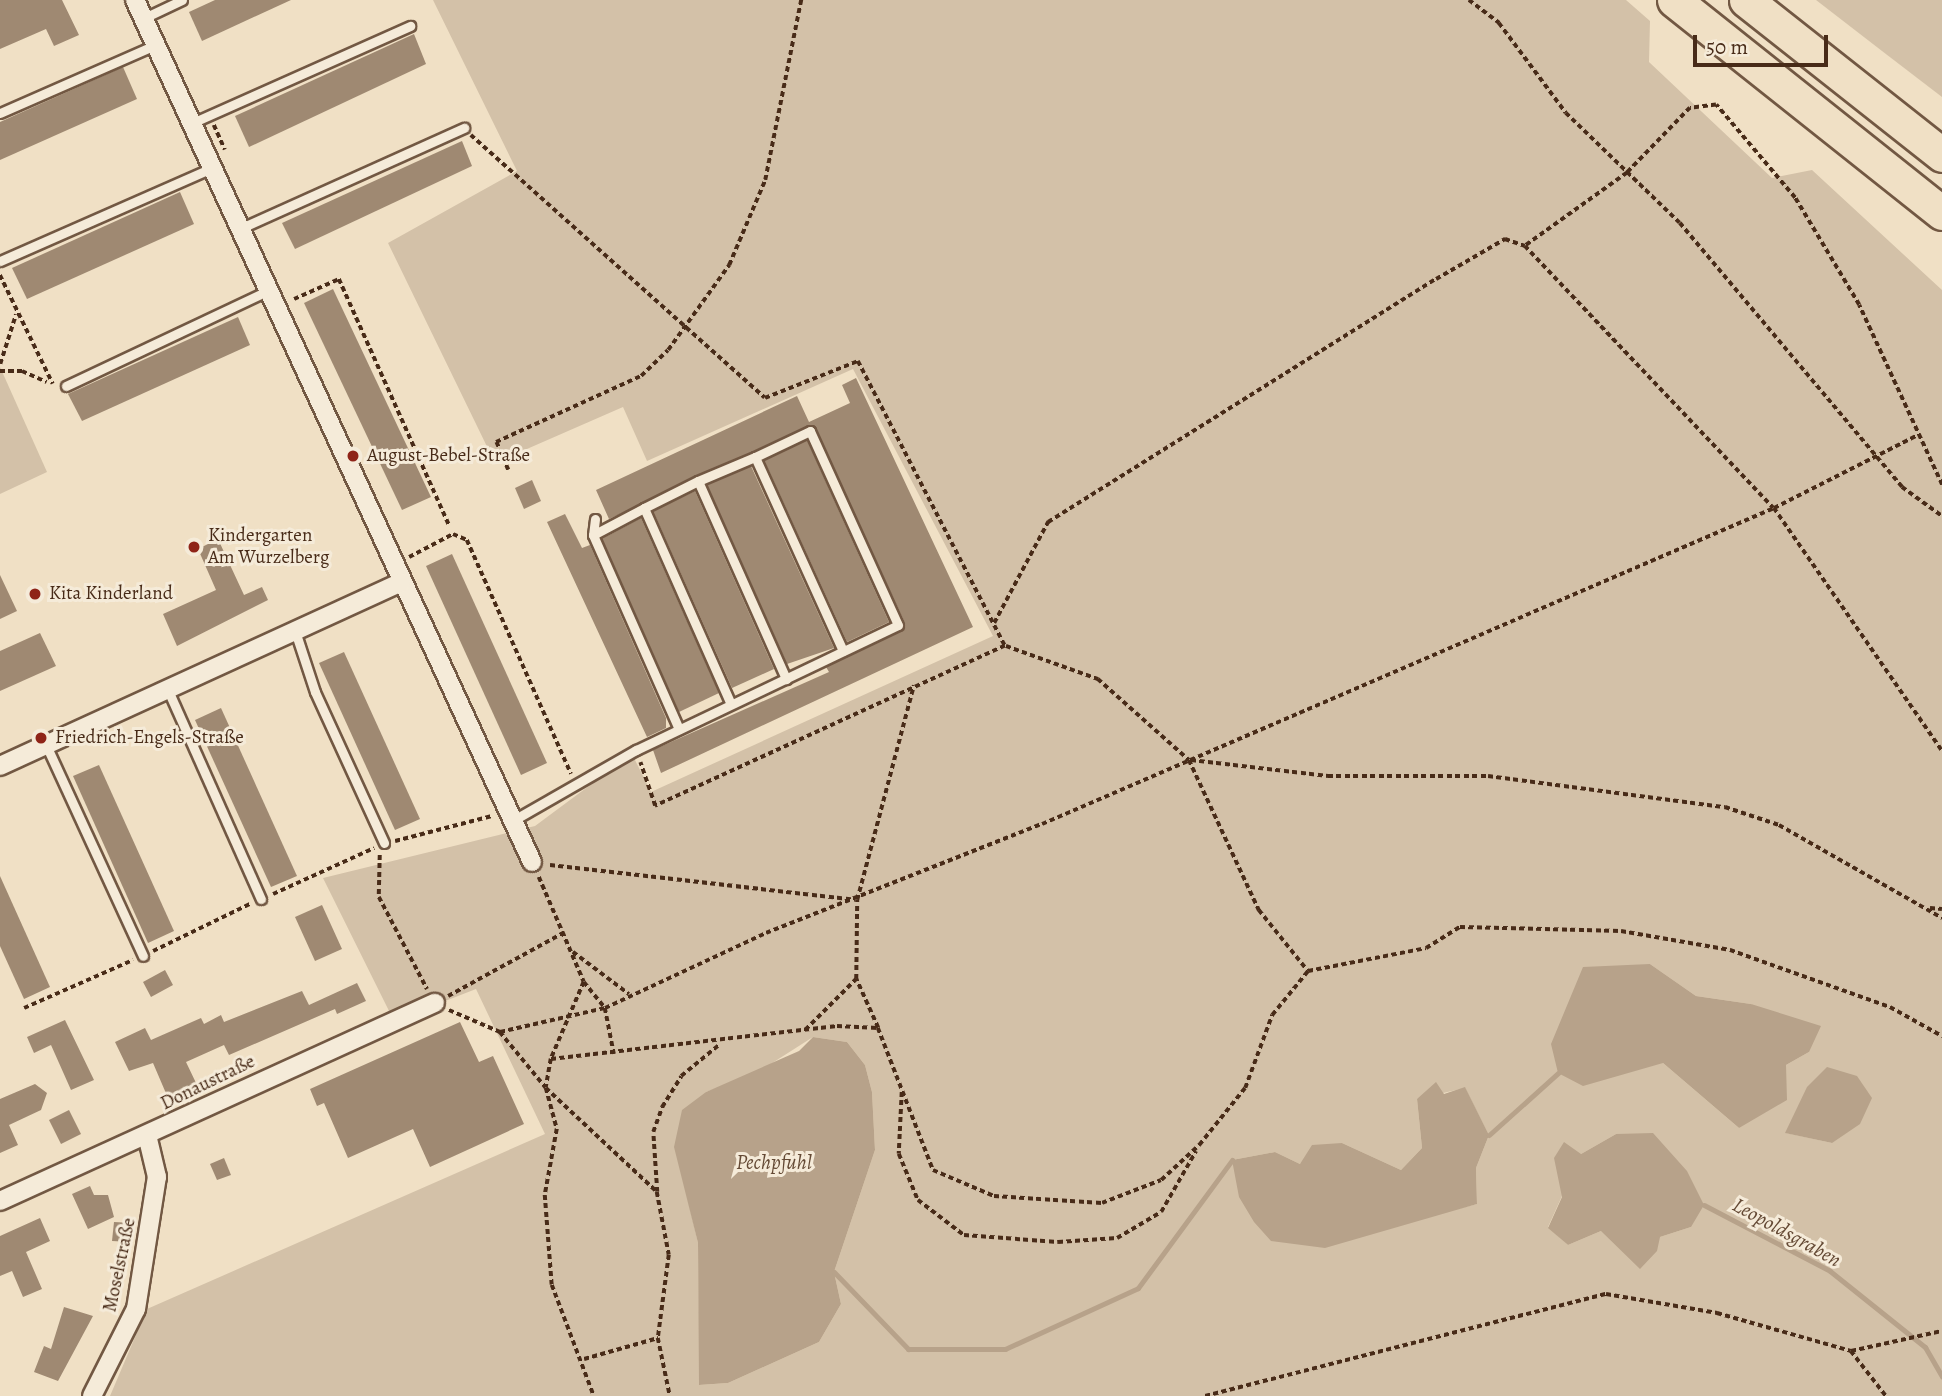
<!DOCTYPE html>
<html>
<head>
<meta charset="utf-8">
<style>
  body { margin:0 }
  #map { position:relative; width:1942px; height:1396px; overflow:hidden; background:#f0e0c5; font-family:Alegreya,serif }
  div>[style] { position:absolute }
  .green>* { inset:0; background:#d3c1a8 }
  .water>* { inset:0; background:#b7a28a }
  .stream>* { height:5px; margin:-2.5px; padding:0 2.5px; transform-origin:2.5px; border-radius:2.5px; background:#b7a28a }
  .building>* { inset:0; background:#9f8972 }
  .path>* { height:3.5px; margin-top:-1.75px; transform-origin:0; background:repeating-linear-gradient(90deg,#482b18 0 5px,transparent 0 8.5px) }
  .roads { filter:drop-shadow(2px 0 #725843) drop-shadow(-2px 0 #725843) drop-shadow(0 2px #725843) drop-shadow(0 -2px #725843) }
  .service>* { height:9px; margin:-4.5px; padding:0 4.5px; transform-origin:4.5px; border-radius:4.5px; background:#f5ebd9 }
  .minor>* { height:18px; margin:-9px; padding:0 9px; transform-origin:9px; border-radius:9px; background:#f5ebd9 }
  .motorway>* { height:33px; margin:-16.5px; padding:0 16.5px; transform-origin:16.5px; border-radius:16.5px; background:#f0e0c5 }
  .dots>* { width:19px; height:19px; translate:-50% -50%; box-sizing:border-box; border:4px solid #f5ebd9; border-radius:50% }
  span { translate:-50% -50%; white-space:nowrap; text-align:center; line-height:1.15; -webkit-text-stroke:6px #f5ebd9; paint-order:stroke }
  .poi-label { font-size:19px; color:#482b18 }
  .left { translate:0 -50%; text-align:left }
  .street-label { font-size:19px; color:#482b18 }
  .water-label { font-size:21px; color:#644934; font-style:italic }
  .scale { position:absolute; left:1693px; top:35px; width:135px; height:32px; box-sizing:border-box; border:4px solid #482b18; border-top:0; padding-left:9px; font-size:21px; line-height:24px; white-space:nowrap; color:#482b18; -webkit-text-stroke:5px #f5ebd9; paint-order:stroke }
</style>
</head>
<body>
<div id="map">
  <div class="green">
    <div style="clip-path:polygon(evenodd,433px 0,1626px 0,1650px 21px,1649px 62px,1772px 178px,1812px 170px,1942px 290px,1942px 1396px,110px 1396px,147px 1309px,545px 1134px,476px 989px,394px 1021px,323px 878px,535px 826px,632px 754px,651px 792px,993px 636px,853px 369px,647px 461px,623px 407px,495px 463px,388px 243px,517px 171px,433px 0,1650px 964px,1696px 996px,1751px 1004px,1809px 1052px,1786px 1065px,1739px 1128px,1663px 1063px,1650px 964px,433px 0,813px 1037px,847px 1042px,865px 1065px,872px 1092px,875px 1150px,834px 1272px,841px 1304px,819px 1342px,728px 1383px,700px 1385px,698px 1243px,681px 1170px,706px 1092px,755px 1074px,813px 1037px,433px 0,1465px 1088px,1489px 1135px,1476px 1168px,1477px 1204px,1406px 1222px,1232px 1160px,1275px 1152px,1300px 1164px,1342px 1143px,1401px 1170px,1422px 1148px,1417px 1099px,1465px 1088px,433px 0,1804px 1104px,1832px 1143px,1786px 1133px,1804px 1104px,433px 0,1616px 1134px,1691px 1227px,1660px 1237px,1601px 1231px,1568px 1245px,1548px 1227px,1581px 1154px,1616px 1134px)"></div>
    <div style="clip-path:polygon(1816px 0,1942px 0,1942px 97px,1882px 51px)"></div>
    <div style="clip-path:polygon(0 367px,47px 472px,0 494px)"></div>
  </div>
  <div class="water">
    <div style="clip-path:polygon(1650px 964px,1696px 996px,1751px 1004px,1821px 1026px,1809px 1052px,1786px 1065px,1787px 1100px,1739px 1128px,1663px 1063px,1583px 1086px,1558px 1073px,1551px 1044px,1583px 967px)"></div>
    <div style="clip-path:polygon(813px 1037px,847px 1042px,865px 1065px,872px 1092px,875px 1150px,834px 1272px,841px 1304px,819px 1342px,728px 1383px,699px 1385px,698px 1243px,674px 1147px,682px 1110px,706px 1092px,799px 1051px)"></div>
    <div style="clip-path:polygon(1827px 1067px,1857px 1076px,1872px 1098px,1860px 1124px,1832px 1143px,1785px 1133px,1807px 1087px)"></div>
    <div style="clip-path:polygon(1436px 1082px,1444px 1094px,1465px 1087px,1489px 1135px,1476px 1168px,1477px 1204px,1325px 1248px,1271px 1241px,1254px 1222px,1239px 1197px,1232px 1160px,1275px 1152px,1300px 1164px,1312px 1145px,1342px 1143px,1401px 1170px,1422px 1148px,1417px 1099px)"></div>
    <div style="clip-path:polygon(1653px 1133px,1687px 1171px,1704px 1205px,1691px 1227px,1660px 1237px,1657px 1251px,1640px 1269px,1601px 1231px,1568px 1245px,1548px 1228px,1562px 1197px,1554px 1158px,1564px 1142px,1581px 1154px,1616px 1134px)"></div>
  </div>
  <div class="stream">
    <div style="left:1489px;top:1135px;width:93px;rotate:-41.9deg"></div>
    <div style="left:1704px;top:1205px;width:142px;rotate:27.6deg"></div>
    <div style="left:1830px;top:1271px;width:122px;rotate:38.7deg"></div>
    <div style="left:1925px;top:1347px;width:34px;rotate:60deg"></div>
    <div style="left:834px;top:1272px;width:107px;rotate:46.1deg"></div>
    <div style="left:908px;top:1349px;width:97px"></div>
    <div style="left:1005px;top:1349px;width:146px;rotate:-24.6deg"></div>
    <div style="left:1138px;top:1288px;width:159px;rotate:-53.7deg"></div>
  </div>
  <div class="building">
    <div style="clip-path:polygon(0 0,62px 0,79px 35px,54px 46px,46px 29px,0 49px)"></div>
    <div style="clip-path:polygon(215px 0,291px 0,202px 41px,189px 12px)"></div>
    <div style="clip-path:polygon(414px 34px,426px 64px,249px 147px,235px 116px)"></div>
    <div style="clip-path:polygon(123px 67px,137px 99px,0 160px,0 122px)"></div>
    <div style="clip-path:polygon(462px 141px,472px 166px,295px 249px,282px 223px)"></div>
    <div style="clip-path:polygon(180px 192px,194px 224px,27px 299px,12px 268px)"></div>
    <div style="clip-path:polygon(333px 289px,431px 497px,402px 510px,304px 303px)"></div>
    <div style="clip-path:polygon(238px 317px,250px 345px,82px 421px,68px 394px)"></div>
    <div style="clip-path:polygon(856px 378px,973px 627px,661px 773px,653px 750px,829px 672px,826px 667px,901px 631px,905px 623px,813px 425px,609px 519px,596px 490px,797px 396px,809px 422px,850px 403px,842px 385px)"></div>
    <div style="clip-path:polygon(807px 440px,889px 622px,847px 642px,764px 460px)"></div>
    <div style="clip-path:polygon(751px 466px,834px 648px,787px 664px,707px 485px)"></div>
    <div style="clip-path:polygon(532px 480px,541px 501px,524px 509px,515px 488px)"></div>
    <div style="clip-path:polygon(695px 491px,774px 669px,732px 688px,653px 511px)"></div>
    <div style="clip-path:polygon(565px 514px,582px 548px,590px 545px,666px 718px,666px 728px,647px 737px,547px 522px)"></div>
    <div style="clip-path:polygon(641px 518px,719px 693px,679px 712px,602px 539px)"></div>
    <div style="clip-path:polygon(218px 539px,244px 595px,262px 587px,268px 600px,177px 646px,163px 614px,216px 590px,198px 549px)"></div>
    <div style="clip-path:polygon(452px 554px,547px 763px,521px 775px,426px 566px)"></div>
    <div style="clip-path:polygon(0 575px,17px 611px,0 619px)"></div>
    <div style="clip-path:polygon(40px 633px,56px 666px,0 691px,0 651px)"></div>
    <div style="clip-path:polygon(344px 652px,420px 819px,395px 830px,319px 663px)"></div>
    <div style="clip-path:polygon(221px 708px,297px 876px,271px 887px,195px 720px)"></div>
    <div style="clip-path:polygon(99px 765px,174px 931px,148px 943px,73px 776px)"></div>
    <div style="clip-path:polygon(0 876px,50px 987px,24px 999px,0 946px)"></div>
    <div style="clip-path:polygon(322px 905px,342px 949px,315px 961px,295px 917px)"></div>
    <div style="clip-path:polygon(165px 970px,173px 985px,151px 997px,143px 982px)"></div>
    <div style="clip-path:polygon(357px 983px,366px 1001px,337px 1014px,335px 1009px,229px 1055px,224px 1045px,186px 1062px,197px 1085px,168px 1098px,153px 1063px,129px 1071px,115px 1042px,145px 1028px,151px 1040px,201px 1018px,204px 1024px,221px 1015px,224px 1022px,302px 991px,309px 1005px)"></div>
    <div style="clip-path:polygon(65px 1020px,94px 1080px,71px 1090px,51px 1045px,34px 1053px,27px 1037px)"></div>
    <div style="clip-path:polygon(460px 1022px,479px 1062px,493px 1056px,524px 1124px,430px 1167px,413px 1129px,348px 1158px,324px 1103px,317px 1106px,310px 1089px)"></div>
    <div style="clip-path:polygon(35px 1084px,47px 1093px,41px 1110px,9px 1125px,18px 1145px,0 1153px,0 1099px)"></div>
    <div style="clip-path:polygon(69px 1110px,81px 1134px,61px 1144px,49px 1120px)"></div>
    <div style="clip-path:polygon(224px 1158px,231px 1175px,217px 1180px,210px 1164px)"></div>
    <div style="clip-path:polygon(90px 1186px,94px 1195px,108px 1195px,114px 1217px,88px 1229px,72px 1194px)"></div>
    <div style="clip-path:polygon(40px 1218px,50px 1241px,26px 1252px,42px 1289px,23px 1297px,12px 1271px,0 1276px,0 1236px)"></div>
    <div style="clip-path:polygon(114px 1222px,132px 1223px,131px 1242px,112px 1241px)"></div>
    <div style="clip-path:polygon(64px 1307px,93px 1316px,58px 1381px,34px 1372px,44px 1346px,51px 1349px)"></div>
  </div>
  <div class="path">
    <div style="left:1469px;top:0;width:38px;rotate:37deg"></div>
    <div style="left:1499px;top:23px;width:112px;rotate:53.3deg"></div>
    <div style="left:1566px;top:113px;width:158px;rotate:44deg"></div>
    <div style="left:1680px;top:223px;width:345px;rotate:49.9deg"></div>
    <div style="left:1902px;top:487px;width:49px;rotate:35.9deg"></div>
    <div style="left:214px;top:125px;width:27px;rotate:66deg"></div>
    <div style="left:471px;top:135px;width:394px;rotate:41.8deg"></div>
    <div style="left:765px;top:398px;width:100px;rotate:-21.7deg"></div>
    <div style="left:858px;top:361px;width:321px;rotate:62.7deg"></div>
    <div style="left:1005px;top:646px;width:385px;rotate:155.4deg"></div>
    <div style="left:655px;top:806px;width:46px;rotate:-108.8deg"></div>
    <div style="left:0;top:275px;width:121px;rotate:64.1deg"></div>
    <div style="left:294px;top:299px;width:49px;rotate:-24deg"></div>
    <div style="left:339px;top:279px;width:269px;rotate:65.9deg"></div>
    <div style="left:0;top:364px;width:52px;rotate:-72.3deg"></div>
    <div style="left:0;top:371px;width:22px"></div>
    <div style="left:22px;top:371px;width:27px;rotate:24deg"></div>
    <div style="left:508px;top:470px;width:30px;rotate:-113deg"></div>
    <div style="left:496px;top:442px;width:159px;rotate:-24.5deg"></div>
    <div style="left:641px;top:376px;width:37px;rotate:-44deg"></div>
    <div style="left:668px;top:350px;width:105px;rotate:-54.3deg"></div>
    <div style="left:729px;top:265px;width:92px;rotate:-67deg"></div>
    <div style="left:765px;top:180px;width:184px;rotate:-78.7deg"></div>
    <div style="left:1942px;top:485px;width:198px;rotate:-114.8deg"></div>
    <div style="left:1859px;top:305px;width:125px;rotate:-120.9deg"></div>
    <div style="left:1795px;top:198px;width:122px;rotate:-130.3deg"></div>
    <div style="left:1716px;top:105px;width:26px;rotate:173deg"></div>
    <div style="left:1690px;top:108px;width:91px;rotate:134.1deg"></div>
    <div style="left:1627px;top:173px;width:125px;rotate:144.4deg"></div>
    <div style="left:1525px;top:246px;width:361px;rotate:46.5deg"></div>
    <div style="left:1774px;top:508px;width:295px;rotate:55.3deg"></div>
    <div style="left:409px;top:557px;width:50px;rotate:-27.6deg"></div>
    <div style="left:453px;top:534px;width:15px;rotate:23deg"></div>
    <div style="left:467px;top:540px;width:256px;rotate:66deg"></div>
    <div style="left:994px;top:623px;width:115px;rotate:-61.9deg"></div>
    <div style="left:1048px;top:522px;width:458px;rotate:-32.1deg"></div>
    <div style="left:1436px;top:279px;width:80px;rotate:-30.1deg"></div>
    <div style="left:1505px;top:239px;width:21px;rotate:19deg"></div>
    <div style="left:1006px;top:646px;width:98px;rotate:19.7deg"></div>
    <div style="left:1098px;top:679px;width:122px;rotate:41.7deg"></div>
    <div style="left:1189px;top:760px;width:166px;rotate:65deg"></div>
    <div style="left:1259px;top:910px;width:78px;rotate:51.2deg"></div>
    <div style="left:1191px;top:760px;width:138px;rotate:6.7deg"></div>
    <div style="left:1328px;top:776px;width:160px"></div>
    <div style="left:1488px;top:776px;width:239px;rotate:7.5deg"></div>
    <div style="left:1725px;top:807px;width:57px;rotate:18.4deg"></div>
    <div style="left:1779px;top:825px;width:188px;rotate:29.7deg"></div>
    <div style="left:395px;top:841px;width:100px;rotate:-14.5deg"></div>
    <div style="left:380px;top:855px;width:42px;rotate:91.4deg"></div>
    <div style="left:379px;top:897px;width:104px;rotate:62.4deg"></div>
    <div style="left:550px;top:865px;width:307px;rotate:6.5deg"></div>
    <div style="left:539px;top:877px;width:114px;rotate:66.8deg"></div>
    <div style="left:584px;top:982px;width:33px;rotate:51deg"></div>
    <div style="left:605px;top:1008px;width:47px;rotate:78.9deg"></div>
    <div style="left:273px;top:894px;width:111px;rotate:-24.5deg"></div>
    <div style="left:1930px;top:908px;width:12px;rotate:5deg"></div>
    <div style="left:153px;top:951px;width:108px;rotate:-25.9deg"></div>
    <div style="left:573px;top:952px;width:70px;rotate:36.9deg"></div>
    <div style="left:584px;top:982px;width:84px;rotate:113.2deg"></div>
    <div style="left:551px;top:1059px;width:29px;rotate:100deg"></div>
    <div style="left:546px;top:1088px;width:152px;rotate:43.1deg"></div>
    <div style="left:657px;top:1192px;width:64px;rotate:79.2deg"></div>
    <div style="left:669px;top:1255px;width:84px;rotate:97.5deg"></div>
    <div style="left:658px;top:1338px;width:59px;rotate:78.3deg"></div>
    <div style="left:448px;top:996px;width:131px;rotate:-28.7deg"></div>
    <div style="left:24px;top:1008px;width:119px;rotate:-23.8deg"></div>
    <div style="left:449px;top:1010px;width:56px;rotate:23.3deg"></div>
    <div style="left:500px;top:1032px;width:108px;rotate:-12.9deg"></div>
    <div style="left:605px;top:1008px;width:178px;rotate:-25deg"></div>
    <div style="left:766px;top:933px;width:297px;rotate:-21.6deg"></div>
    <div style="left:1042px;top:824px;width:797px;rotate:-23.35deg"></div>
    <div style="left:1774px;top:508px;width:159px;rotate:-26.9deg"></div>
    <div style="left:878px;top:1028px;width:54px;rotate:-114.2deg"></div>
    <div style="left:856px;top:979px;width:79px;rotate:-89.3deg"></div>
    <div style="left:857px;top:900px;width:222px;rotate:-75.2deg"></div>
    <div style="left:805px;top:1030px;width:72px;rotate:-45deg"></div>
    <div style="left:500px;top:1032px;width:72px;rotate:50.6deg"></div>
    <div style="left:546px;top:1088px;width:42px;rotate:75deg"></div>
    <div style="left:557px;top:1129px;width:67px;rotate:100.3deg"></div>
    <div style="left:545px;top:1195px;width:90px;rotate:85.6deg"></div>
    <div style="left:552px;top:1285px;width:119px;rotate:69.3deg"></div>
    <div style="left:551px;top:1059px;width:288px;rotate:-6.6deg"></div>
    <div style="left:837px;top:1026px;width:41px;rotate:2.8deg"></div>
    <div style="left:878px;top:1028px;width:152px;rotate:68.8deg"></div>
    <div style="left:933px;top:1170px;width:66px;rotate:23.1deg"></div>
    <div style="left:994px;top:1196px;width:108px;rotate:3.7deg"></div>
    <div style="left:1102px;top:1203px;width:63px;rotate:-21.3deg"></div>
    <div style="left:1161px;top:1180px;width:52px;rotate:-42.6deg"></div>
    <div style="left:1199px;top:1145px;width:73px;rotate:-51.1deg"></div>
    <div style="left:1245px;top:1088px;width:78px;rotate:-69.7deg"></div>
    <div style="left:1272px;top:1015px;width:57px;rotate:-50.7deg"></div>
    <div style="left:1308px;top:971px;width:120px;rotate:-11deg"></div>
    <div style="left:1426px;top:948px;width:40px;rotate:-32deg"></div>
    <div style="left:1460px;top:927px;width:161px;rotate:1.4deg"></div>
    <div style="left:1621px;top:931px;width:111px;rotate:9.9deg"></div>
    <div style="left:1730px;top:950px;width:170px;rotate:19.6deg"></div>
    <div style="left:1890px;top:1007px;width:60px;rotate:29.1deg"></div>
    <div style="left:902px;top:1092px;width:62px;rotate:92.8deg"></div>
    <div style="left:899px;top:1154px;width:50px;rotate:67.6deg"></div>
    <div style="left:918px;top:1200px;width:58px;rotate:37.3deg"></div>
    <div style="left:964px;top:1235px;width:94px;rotate:4.3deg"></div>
    <div style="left:1058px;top:1242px;width:59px;rotate:-3.9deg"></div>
    <div style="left:1117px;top:1238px;width:51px;rotate:-30.6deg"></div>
    <div style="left:1161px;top:1212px;width:70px;rotate:-60.2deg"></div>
    <div style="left:657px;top:1192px;width:60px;rotate:-93.8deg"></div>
    <div style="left:653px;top:1132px;width:27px;rotate:-70deg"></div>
    <div style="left:662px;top:1107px;width:36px;rotate:-58deg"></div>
    <div style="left:681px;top:1076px;width:50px;rotate:-39.4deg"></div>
    <div style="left:1851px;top:1351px;width:57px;rotate:52.1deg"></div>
    <div style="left:584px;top:1359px;width:77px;rotate:-15.8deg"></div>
    <div style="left:1205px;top:1396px;width:414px;rotate:-14.3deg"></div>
    <div style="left:1606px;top:1294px;width:113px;rotate:9.7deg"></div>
    <div style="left:1717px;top:1313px;width:139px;rotate:15.8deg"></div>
    <div style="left:1851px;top:1351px;width:93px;rotate:-12.4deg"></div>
  </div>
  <div class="roads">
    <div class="service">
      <div style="left:144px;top:18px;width:42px;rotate:-25.3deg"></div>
      <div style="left:0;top:113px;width:171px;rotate:-23.7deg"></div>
      <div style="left:192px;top:123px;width:239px;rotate:-24deg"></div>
      <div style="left:239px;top:229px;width:247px;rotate:-24.2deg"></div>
      <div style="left:0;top:261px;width:232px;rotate:-23.7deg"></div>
      <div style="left:66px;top:386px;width:222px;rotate:-25.3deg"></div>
      <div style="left:698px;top:481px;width:62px;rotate:-22.8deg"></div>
      <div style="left:755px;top:457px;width:213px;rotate:65.6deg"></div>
      <div style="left:644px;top:508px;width:60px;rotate:-26.6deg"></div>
      <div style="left:698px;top:481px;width:217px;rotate:66deg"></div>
      <div style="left:595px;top:519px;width:16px;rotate:97deg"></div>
      <div style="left:593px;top:535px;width:212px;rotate:66.1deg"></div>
      <div style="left:593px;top:535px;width:58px;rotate:-27.9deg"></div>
      <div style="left:644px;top:508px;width:214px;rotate:66.1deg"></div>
      <div style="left:295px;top:631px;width:64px;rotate:71.8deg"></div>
      <div style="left:315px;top:692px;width:166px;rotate:65.4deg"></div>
      <div style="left:167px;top:688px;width:231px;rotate:66deg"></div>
      <div style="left:46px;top:745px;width:232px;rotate:65.3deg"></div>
      <div style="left:512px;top:821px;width:143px;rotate:-29.8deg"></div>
      <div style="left:636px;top:750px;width:290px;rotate:-25.5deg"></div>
      <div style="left:898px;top:625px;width:213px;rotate:-114.4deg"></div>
      <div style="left:810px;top:431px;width:61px;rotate:154.7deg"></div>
    </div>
    <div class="minor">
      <div style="left:135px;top:0;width:949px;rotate:65.27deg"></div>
      <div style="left:0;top:766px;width:441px;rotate:-24.6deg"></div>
      <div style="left:0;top:1201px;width:478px;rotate:-24.5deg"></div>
      <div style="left:92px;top:1396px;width:97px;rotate:-63.2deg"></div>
      <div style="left:136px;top:1309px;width:134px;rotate:-81deg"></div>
      <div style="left:157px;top:1177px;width:43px;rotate:-103.4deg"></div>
    </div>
    <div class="motorway">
      <div style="left:1674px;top:0;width:342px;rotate:38.5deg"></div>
      <div style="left:1746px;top:0;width:250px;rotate:38.3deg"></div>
    </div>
  </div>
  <div class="dots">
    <div style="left:353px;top:456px;background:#8f2418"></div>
    <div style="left:194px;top:547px;background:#8f2418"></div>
    <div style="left:35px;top:594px;background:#8f2418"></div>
    <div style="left:41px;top:738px;background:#8f2418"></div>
  </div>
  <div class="poi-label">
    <span class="left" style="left:367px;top:456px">August-Bebel-Straße</span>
    <span class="left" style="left:208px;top:547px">Kindergarten<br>Am Wurzelberg</span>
    <span class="left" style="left:49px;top:594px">Kita Kinderland</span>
    <span class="left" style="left:55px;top:738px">Friedrich-Engels-Straße</span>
  </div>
  <div class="street-label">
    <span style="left:208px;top:1083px;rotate:-26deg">Donaustraße</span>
    <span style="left:120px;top:1265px;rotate:-78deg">Moselstraße</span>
  </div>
  <div class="water-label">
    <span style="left:774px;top:1162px">Pechpfuhl</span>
    <span style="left:1787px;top:1232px;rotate:29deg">Leopoldsgraben</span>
  </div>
  <div class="scale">50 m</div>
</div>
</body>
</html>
